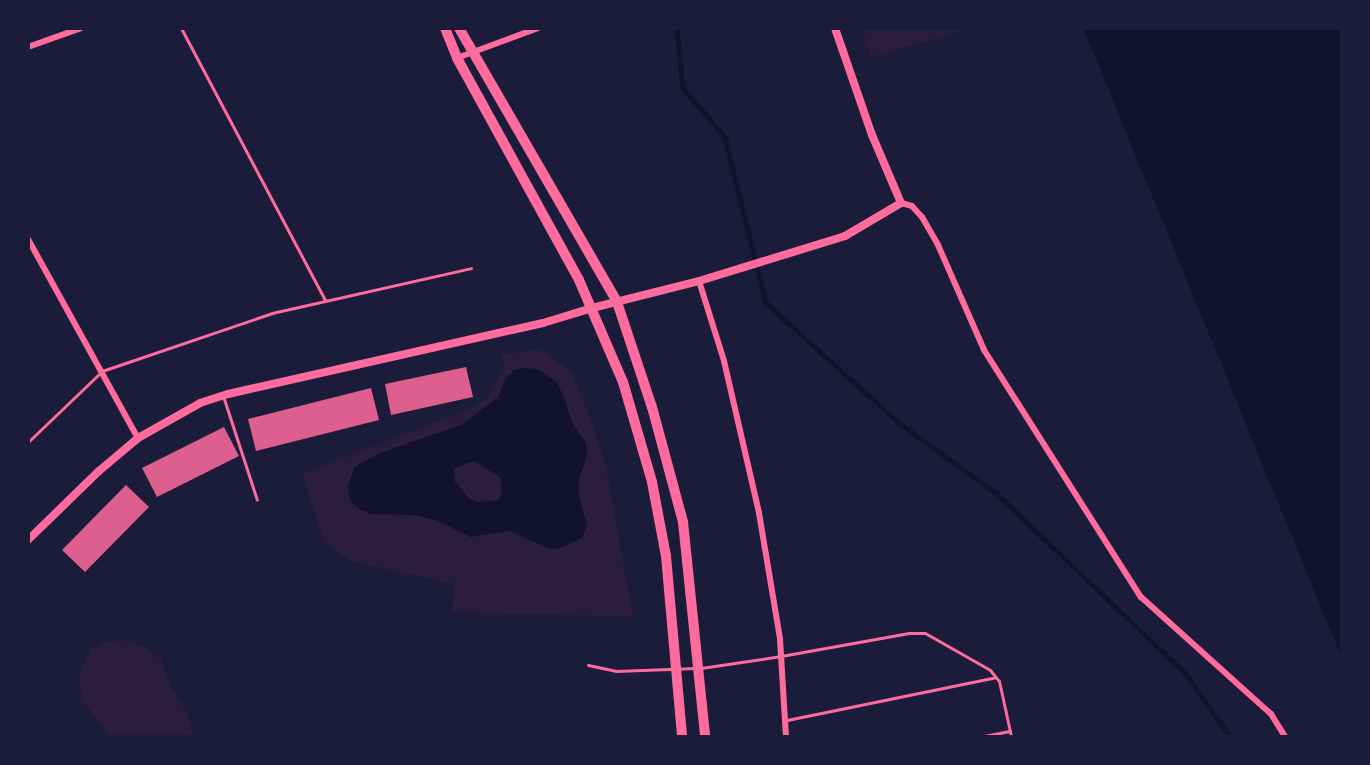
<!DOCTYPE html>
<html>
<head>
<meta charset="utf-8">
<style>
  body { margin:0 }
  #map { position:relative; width:1370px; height:765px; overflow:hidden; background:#1b1b3a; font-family:"IBM Plex Sans",sans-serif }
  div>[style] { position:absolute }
  .green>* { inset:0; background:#2a1e3b }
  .water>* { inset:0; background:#12122b }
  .stream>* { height:4.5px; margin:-2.25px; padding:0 2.25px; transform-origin:2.25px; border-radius:2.25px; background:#12122b }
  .building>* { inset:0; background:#dd5f8e }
  .service>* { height:3px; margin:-1.5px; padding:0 1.5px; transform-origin:1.5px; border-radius:1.5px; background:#ff6b9d }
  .minor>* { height:6px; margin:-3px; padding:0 3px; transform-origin:3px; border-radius:3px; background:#ff6b9d }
  .tertiary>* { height:8px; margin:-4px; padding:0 4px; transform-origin:4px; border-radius:4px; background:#ff6b9d }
  .primary>* { height:10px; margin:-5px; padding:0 5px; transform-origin:5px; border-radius:5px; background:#ff6b9d }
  span { translate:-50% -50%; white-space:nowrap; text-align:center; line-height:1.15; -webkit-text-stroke:4.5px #1b1b3a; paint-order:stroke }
  .frame { position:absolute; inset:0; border:30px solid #1b1b3a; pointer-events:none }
</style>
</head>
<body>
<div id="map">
  <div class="green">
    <div style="clip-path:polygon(861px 29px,861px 28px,970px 29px,872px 57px)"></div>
    <div style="clip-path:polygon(539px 349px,571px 371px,591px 420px,606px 467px,633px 617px,452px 612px,454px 584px,350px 561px,324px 542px,302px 474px,472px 408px,488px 397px,504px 366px,501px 355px)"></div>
    <div style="clip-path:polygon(123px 640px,144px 647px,161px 659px,171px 687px,187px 712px,193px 736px,110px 736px,82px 700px,79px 676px,91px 649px,106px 642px)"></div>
  </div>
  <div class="water">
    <div style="clip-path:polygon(1083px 29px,1341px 29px,1341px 656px,1096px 59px)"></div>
    <div style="clip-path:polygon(evenodd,524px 368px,537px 369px,556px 381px,564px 397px,573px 425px,586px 443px,587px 456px,579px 478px,578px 491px,587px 526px,582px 538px,560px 548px,551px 549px,509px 531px,470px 537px,436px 520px,412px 515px,371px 514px,359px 509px,350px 500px,348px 487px,354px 467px,380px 453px,461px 425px,498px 397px,506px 378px,514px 370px,524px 368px,474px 461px,501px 478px,502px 494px,498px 500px,478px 502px,470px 499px,455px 482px,453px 469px,474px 461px)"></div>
  </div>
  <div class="stream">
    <div style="left:677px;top:28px;width:60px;rotate:84.3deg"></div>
    <div style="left:683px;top:88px;width:65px;rotate:49.4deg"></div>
    <div style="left:725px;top:137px;width:171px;rotate:76.1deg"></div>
    <div style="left:766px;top:303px;width:178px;rotate:42deg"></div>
    <div style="left:898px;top:422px;width:121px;rotate:35.9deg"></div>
    <div style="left:996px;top:493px;width:261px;rotate:43.6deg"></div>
    <div style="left:1185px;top:673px;width:77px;rotate:54.5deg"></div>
  </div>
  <div class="building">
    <div style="clip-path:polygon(466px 367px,473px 397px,391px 415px,385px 384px)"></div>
    <div style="clip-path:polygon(371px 388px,379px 420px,256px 451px,248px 419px)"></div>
    <div style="clip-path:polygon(224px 427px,239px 456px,157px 497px,142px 468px)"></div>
    <div style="clip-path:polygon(126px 485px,149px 507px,85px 572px,62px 550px)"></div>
  </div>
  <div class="service">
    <div style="left:181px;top:28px;width:308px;rotate:62.1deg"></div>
    <div style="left:223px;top:396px;width:109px;rotate:71.9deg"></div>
    <div style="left:28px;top:442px;width:103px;rotate:-43.8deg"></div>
    <div style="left:102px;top:371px;width:180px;rotate:-18.8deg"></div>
    <div style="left:272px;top:313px;width:204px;rotate:-12.7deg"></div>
    <div style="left:588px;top:665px;width:29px;rotate:12deg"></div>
    <div style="left:616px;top:671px;width:79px;rotate:-2.2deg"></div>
    <div style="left:701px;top:668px;width:81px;rotate:-8.5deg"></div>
    <div style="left:781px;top:656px;width:130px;rotate:-10.2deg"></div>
    <div style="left:909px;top:633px;width:16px"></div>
    <div style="left:925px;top:633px;width:75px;rotate:29.6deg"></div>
    <div style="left:990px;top:670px;width:14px;rotate:51deg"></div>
    <div style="left:999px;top:681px;width:56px;rotate:77.7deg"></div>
    <div style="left:787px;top:720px;width:213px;rotate:-11.6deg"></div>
    <div style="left:984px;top:736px;width:26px;rotate:-11deg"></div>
  </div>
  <div class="minor">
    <div style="left:28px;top:47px;width:56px;rotate:-19.7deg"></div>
    <div style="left:457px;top:58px;width:86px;rotate:-20.3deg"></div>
    <div style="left:901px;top:203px;width:11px;rotate:15deg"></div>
    <div style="left:912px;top:206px;width:15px;rotate:48deg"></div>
    <div style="left:922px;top:217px;width:32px;rotate:60deg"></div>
    <div style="left:938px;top:245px;width:115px;rotate:66.3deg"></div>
    <div style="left:984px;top:350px;width:293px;rotate:57.6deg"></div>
    <div style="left:1141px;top:597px;width:175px;rotate:42deg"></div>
    <div style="left:1271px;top:714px;width:26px;rotate:58deg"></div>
    <div style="left:28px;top:239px;width:227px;rotate:61.1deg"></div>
    <div style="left:699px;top:281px;width:84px;rotate:72.6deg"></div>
    <div style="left:724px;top:361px;width:156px;rotate:77deg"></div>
    <div style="left:759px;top:513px;width:128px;rotate:80.5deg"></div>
    <div style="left:780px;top:639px;width:97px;rotate:86.5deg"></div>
  </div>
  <div class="tertiary">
    <div style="left:28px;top:540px;width:99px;rotate:-44.2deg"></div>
    <div style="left:99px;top:471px;width:51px;rotate:-40.2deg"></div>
    <div style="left:138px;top:438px;width:71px;rotate:-29.4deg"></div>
    <div style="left:200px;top:403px;width:29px;rotate:-18deg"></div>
    <div style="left:228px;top:394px;width:323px;rotate:-12.7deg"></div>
    <div style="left:543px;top:323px;width:51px;rotate:-17deg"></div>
    <div style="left:592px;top:308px;width:110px;rotate:-14.2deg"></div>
    <div style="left:699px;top:281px;width:153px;rotate:-17.1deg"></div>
    <div style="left:845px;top:236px;width:65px;rotate:-30.5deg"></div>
    <div style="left:901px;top:203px;width:74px;rotate:-113.1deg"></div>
    <div style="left:872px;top:135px;width:113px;rotate:-109.1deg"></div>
  </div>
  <div class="primary">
    <div style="left:445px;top:28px;width:32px;rotate:68deg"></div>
    <div style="left:457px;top:58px;width:253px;rotate:61.2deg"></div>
    <div style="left:579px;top:280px;width:111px;rotate:66.7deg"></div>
    <div style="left:623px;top:382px;width:104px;rotate:73.8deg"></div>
    <div style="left:652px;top:482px;width:75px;rotate:79.3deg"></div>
    <div style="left:666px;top:556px;width:181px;rotate:84.9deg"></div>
    <div style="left:459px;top:28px;width:316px;rotate:60deg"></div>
    <div style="left:617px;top:302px;width:111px;rotate:71.6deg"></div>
    <div style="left:652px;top:407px;width:119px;rotate:74.9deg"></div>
    <div style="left:683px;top:522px;width:215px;rotate:84.1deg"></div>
  </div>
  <div class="frame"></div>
</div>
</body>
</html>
